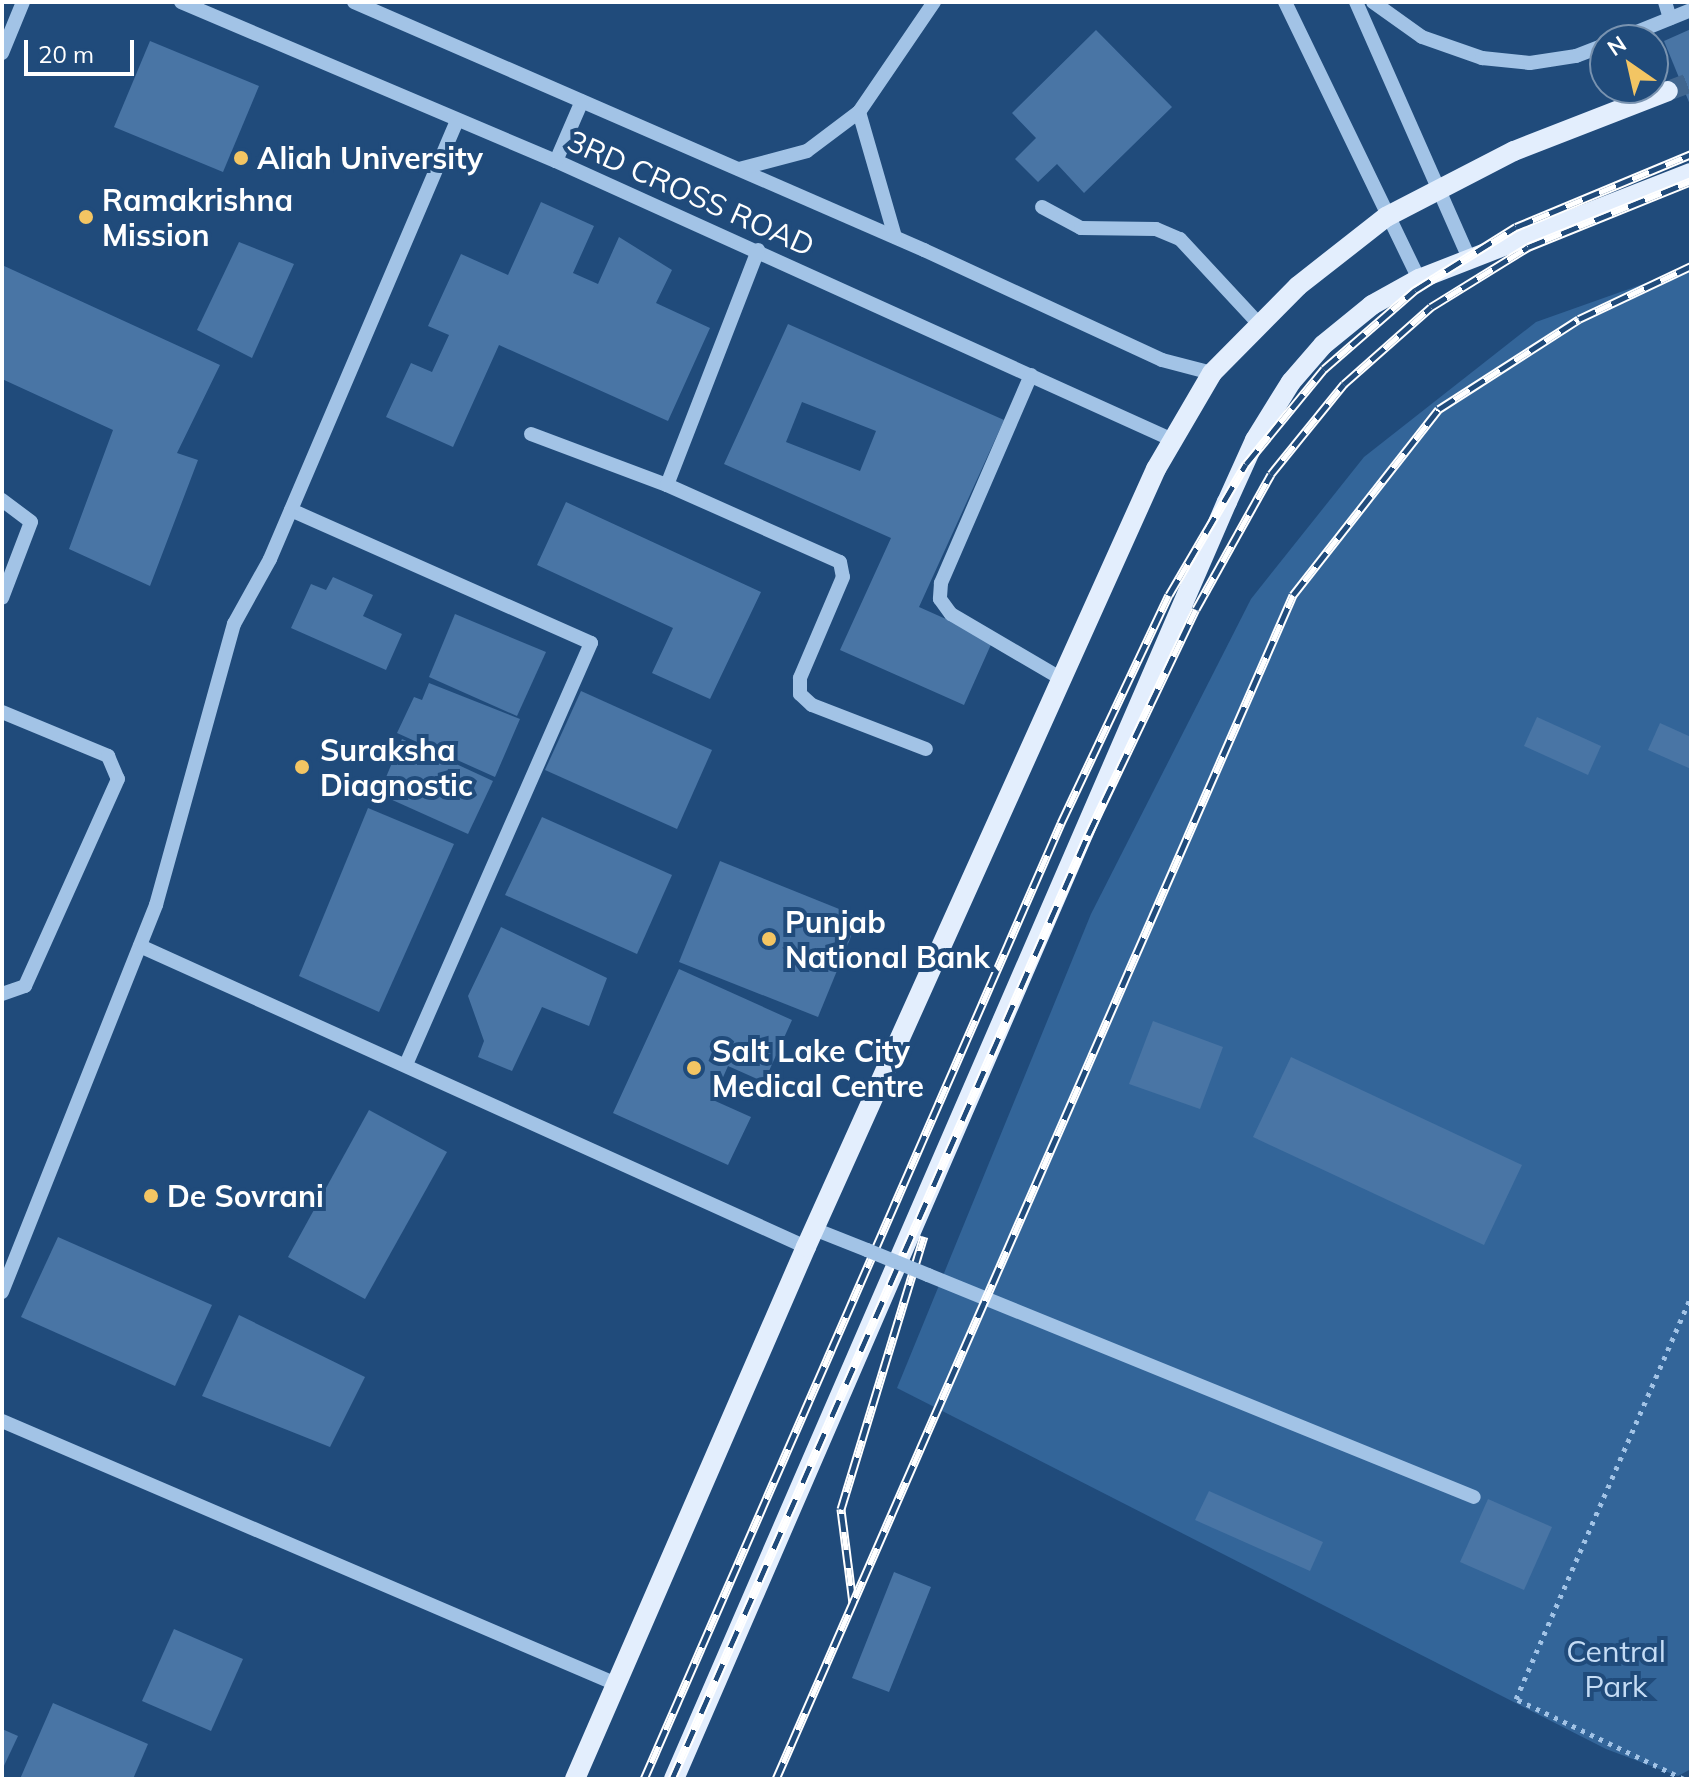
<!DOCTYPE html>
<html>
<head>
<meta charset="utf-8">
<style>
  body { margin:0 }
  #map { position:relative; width:1693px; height:1781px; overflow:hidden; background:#204b7b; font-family:Mulish,sans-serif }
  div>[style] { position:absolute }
  .green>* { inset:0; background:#336599 }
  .building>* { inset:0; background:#4975a5 }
  .major-tunnel>* { height:20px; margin-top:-10px; transform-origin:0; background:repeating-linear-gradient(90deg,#41668f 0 20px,transparent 0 30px) }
  .path>* { height:5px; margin-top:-2.5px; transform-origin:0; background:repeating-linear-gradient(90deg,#a2c3e6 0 4px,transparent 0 10px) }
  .minor>* { height:14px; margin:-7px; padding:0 7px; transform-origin:7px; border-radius:7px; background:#a2c3e6 }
  .major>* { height:20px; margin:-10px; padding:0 10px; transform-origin:10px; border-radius:10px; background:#e3eefd }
  .rail>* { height:9px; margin-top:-4.5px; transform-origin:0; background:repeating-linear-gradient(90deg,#204b7b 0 18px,#fff 0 36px); box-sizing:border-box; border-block:2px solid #fff }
  .minor-bridge>* { height:14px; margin:-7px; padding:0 7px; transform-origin:7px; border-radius:7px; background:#a2c3e6 }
  .dots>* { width:22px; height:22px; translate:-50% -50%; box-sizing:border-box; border:4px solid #204b7b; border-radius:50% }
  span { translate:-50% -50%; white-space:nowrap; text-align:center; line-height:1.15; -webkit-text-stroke:8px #204b7b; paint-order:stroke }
  .poi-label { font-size:30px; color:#fff; font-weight:700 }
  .left { translate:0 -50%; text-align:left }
  .street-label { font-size:30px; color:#fff }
  .park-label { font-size:30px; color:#c5dcf5 }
  .frame { position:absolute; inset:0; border:4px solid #fff; pointer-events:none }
  .north { position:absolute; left:1589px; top:24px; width:80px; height:80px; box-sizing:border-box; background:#204b7b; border:2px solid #7993b0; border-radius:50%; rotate:326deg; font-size:22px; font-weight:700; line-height:32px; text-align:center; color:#fff }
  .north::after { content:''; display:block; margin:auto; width:28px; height:36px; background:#f3c563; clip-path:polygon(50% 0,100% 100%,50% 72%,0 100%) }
  .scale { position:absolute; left:24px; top:40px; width:110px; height:36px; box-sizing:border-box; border:4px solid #fff; border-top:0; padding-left:10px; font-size:24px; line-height:28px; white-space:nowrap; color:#fff; -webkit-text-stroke:6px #204b7b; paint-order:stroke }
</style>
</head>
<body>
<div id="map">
  <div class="green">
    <div style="clip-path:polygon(1691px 267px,1691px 1769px,1678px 1776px,1606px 1749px,897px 1388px,1091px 914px,1251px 599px,1364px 457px,1536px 322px)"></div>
  </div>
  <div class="building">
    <div style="clip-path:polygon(1691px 29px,1691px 107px,1664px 41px)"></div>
    <div style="clip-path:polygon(1096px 30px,1172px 107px,1084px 193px,1057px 164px,1038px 182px,1015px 159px,1036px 138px,1012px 113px)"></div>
    <div style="clip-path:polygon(150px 41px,259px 86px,223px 172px,114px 127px)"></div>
    <div style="clip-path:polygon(541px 202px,594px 226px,573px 273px,598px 284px,619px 237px,672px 270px,656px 303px,710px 328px,668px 421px,499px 345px,453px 447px,386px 417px,411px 363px,432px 372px,449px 335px,428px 326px,461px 254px,508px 275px)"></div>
    <div style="clip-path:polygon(239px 242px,294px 264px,252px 358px,197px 330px)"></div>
    <div style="clip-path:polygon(2px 265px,220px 365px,177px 453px,198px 460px,150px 586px,69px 549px,113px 430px,2px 379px)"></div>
    <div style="clip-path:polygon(evenodd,788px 324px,1004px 420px,919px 607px,993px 640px,964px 705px,840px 650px,891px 538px,724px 464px,788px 324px,802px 402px,876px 431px,860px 471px,786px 442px,802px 402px)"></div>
    <div style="clip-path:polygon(566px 502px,761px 592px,710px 699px,652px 673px,673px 628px,537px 565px)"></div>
    <div style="clip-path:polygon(333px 577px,373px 595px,363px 616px,402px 634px,386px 670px,291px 628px,311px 584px,326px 590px)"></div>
    <div style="clip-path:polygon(455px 614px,546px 652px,517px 716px,429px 677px)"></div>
    <div style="clip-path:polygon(429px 683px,520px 719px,495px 777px,397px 733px,414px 697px,422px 700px)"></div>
    <div style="clip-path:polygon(581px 691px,712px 750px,677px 829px,545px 770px)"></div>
    <div style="clip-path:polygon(1537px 717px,1601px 746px,1588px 775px,1524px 746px)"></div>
    <div style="clip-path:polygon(1660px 723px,1691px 737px,1691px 769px,1648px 750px)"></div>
    <div style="clip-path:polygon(402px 739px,493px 781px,468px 834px,379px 794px)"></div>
    <div style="clip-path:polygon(368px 808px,454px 844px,379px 1012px,299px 976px)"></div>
    <div style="clip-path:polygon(542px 817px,672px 875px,637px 954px,505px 895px)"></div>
    <div style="clip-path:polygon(720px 861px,859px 917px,818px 1017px,679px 962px)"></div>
    <div style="clip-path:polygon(501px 927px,607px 978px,589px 1026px,542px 1007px,512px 1071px,478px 1057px,484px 1041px,468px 996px)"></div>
    <div style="clip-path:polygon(679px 969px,792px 1020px,764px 1082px,728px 1066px,713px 1100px,751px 1117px,728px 1165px,613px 1113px)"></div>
    <div style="clip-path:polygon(1153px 1021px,1223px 1047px,1200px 1109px,1129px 1084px)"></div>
    <div style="clip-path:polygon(1291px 1057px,1522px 1165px,1484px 1245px,1253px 1137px)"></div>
    <div style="clip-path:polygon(369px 1110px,447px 1152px,365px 1299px,288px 1257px)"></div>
    <div style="clip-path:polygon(58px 1237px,212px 1305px,175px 1386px,21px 1317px)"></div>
    <div style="clip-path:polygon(239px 1315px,365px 1377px,330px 1447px,202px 1396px)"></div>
    <div style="clip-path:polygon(1209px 1491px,1323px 1542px,1310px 1571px,1195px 1520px)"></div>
    <div style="clip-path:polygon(1488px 1499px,1552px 1527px,1524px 1590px,1460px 1562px)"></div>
    <div style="clip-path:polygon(894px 1572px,931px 1587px,889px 1692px,852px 1678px)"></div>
    <div style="clip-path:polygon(174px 1629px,243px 1659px,211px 1731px,142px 1701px)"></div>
    <div style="clip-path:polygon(53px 1703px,148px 1744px,133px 1779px,20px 1779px)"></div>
    <div style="clip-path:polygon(2px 1729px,18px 1736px,2px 1770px)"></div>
  </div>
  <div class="major-tunnel">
    <div style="left:1668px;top:91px;width:25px;rotate:-21deg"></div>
  </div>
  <div class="path">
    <div style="left:1684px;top:1779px;width:186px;rotate:-154.5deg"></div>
    <div style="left:1516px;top:1699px;width:439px;rotate:-66.5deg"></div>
  </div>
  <div class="minor">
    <div style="left:181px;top:2px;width:407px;rotate:23deg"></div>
    <div style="left:556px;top:161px;width:679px;rotate:24.34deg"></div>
    <div style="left:354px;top:2px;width:622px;rotate:23.51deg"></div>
    <div style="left:924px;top:250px;width:262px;rotate:24.8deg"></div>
    <div style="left:1162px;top:360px;width:52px;rotate:14.6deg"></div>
    <div style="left:1285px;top:2px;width:308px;rotate:64.2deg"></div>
    <div style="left:1356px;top:2px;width:280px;rotate:66.2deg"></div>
    <div style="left:1373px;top:2px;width:60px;rotate:35.5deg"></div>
    <div style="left:1422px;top:37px;width:64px;rotate:19.3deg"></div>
    <div style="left:1482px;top:58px;width:48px;rotate:5.9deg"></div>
    <div style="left:1530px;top:63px;width:47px;rotate:-8.7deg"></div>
    <div style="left:1576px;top:56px;width:31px;rotate:-21deg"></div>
    <div style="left:1665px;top:2px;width:17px;rotate:73deg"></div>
    <div style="left:1617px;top:40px;width:80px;rotate:-22.1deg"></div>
    <div style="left:2px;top:53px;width:55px;rotate:-67.6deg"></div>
    <div style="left:859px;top:112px;width:130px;rotate:73.9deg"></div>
    <div style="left:556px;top:161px;width:65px;rotate:-66.6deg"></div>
    <div style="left:739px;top:169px;width:70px;rotate:-14.8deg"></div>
    <div style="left:807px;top:151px;width:65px;rotate:-36.9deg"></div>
    <div style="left:859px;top:112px;width:133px;rotate:-55.7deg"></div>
    <div style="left:1042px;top:207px;width:44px;rotate:28.3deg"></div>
    <div style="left:1081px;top:228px;width:75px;rotate:0.8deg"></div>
    <div style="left:1156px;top:229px;width:26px;rotate:23deg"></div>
    <div style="left:1180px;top:239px;width:116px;rotate:47.1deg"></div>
    <div style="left:1031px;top:375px;width:227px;rotate:113.4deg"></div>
    <div style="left:941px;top:583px;width:16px;rotate:94deg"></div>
    <div style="left:940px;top:599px;width:19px;rotate:54deg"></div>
    <div style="left:951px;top:614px;width:129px;rotate:30.4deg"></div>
    <div style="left:531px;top:434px;width:145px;rotate:20.6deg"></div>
    <div style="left:667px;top:485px;width:189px;rotate:24deg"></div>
    <div style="left:840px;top:562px;width:15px;rotate:79deg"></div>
    <div style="left:843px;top:577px;width:110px;rotate:113.1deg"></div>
    <div style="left:800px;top:678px;width:16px;rotate:90deg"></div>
    <div style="left:800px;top:694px;width:16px;rotate:43deg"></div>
    <div style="left:812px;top:705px;width:122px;rotate:21.1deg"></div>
    <div style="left:667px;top:485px;width:252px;rotate:-68.8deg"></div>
    <div style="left:2px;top:500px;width:36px;rotate:37deg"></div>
    <div style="left:31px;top:522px;width:81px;rotate:110.9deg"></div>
    <div style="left:291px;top:510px;width:328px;rotate:23.9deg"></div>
    <div style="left:591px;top:643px;width:461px;rotate:113.7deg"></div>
    <div style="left:2px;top:712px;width:115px;rotate:22.5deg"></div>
    <div style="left:108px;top:756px;width:25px;rotate:67deg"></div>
    <div style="left:118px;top:779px;width:227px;rotate:114.2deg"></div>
    <div style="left:25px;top:986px;width:24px;rotate:161deg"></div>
    <div style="left:140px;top:946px;width:731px;rotate:24.32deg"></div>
    <div style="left:814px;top:1229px;width:57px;rotate:21.6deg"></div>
    <div style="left:928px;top:1275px;width:589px;rotate:22.13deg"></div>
    <div style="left:2px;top:1292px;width:417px;rotate:-68.3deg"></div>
    <div style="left:156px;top:905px;width:292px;rotate:-74.5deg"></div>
    <div style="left:234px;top:624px;width:74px;rotate:-61deg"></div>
    <div style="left:270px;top:559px;width:476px;rotate:-66.9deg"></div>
    <div style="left:2px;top:1421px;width:668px;rotate:23.19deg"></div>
  </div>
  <div class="major">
    <div style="left:575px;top:1779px;width:580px;rotate:-66.53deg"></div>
    <div style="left:806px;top:1247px;width:853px;rotate:-65.78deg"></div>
    <div style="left:1156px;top:469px;width:111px;rotate:-59.7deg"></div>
    <div style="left:1212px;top:373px;width:122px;rotate:-45.3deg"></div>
    <div style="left:1298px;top:286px;width:112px;rotate:-38.1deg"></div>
    <div style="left:1386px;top:217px;width:144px;rotate:-27.3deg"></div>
    <div style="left:1514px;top:151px;width:165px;rotate:-21.3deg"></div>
    <div style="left:674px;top:1779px;width:1392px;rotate:-66.59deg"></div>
    <div style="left:1227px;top:502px;width:68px;rotate:-65.7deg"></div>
    <div style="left:1255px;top:440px;width:68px;rotate:-58.2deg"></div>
    <div style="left:1291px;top:382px;width:49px;rotate:-49.1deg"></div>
    <div style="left:1323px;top:345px;width:63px;rotate:-39.2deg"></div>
    <div style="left:1372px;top:305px;width:54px;rotate:-29deg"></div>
    <div style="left:1419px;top:279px;width:292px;rotate:-21.3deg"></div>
  </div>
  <div class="rail">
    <div style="left:853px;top:1603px;width:95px;rotate:-97.3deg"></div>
    <div style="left:841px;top:1509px;width:285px;rotate:-73.1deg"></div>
    <div style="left:644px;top:1779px;width:1043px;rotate:-66.43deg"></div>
    <div style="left:1061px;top:823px;width:252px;rotate:-64.7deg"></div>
    <div style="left:1169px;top:595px;width:152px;rotate:-59.6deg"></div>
    <div style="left:1246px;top:464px;width:123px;rotate:-50.6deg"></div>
    <div style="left:1324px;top:369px;width:121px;rotate:-41deg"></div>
    <div style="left:1415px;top:290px;width:119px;rotate:-32deg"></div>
    <div style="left:1516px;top:227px;width:190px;rotate:-22.6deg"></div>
    <div style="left:672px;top:1779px;width:1032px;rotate:-66.22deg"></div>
    <div style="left:1088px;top:835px;width:250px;rotate:-64.5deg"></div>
    <div style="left:1196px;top:609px;width:154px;rotate:-60.9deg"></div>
    <div style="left:1271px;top:474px;width:116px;rotate:-51deg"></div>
    <div style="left:1344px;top:384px;width:116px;rotate:-41.5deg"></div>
    <div style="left:1431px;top:307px;width:114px;rotate:-31.7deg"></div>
    <div style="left:1528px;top:247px;width:176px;rotate:-22deg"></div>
    <div style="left:776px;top:1779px;width:1292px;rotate:-66.41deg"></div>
    <div style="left:1293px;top:595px;width:236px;rotate:-51.9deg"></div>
    <div style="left:1439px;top:409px;width:166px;rotate:-32.7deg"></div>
    <div style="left:1579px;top:319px;width:124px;rotate:-25.3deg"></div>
  </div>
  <div class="minor-bridge">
    <div style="left:867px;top:1250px;width:66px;rotate:22.3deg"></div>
  </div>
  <div class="dots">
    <div style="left:241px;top:158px;background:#f3c563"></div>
    <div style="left:86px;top:217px;background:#f3c563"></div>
    <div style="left:302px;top:767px;background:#f3c563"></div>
    <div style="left:769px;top:939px;background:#f3c563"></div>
    <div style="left:694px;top:1068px;background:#f3c563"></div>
    <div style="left:151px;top:1196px;background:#f3c563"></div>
  </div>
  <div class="poi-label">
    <span class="left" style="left:257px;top:158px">Aliah University</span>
    <span class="left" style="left:102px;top:217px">Ramakrishna<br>Mission</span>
    <span class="left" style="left:320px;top:767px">Suraksha<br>Diagnostic</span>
    <span class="left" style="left:785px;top:939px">Punjab<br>National Bank</span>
    <span class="left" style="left:712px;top:1068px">Salt Lake City<br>Medical Centre</span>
    <span class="left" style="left:167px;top:1196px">De Sovrani</span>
  </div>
  <div class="street-label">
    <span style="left:691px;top:193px;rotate:24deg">3RD CROSS ROAD</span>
  </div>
  <div class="park-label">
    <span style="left:1616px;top:1668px">Central<br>Park</span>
  </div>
  <div class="frame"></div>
  <div class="north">N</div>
  <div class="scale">20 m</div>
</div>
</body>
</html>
